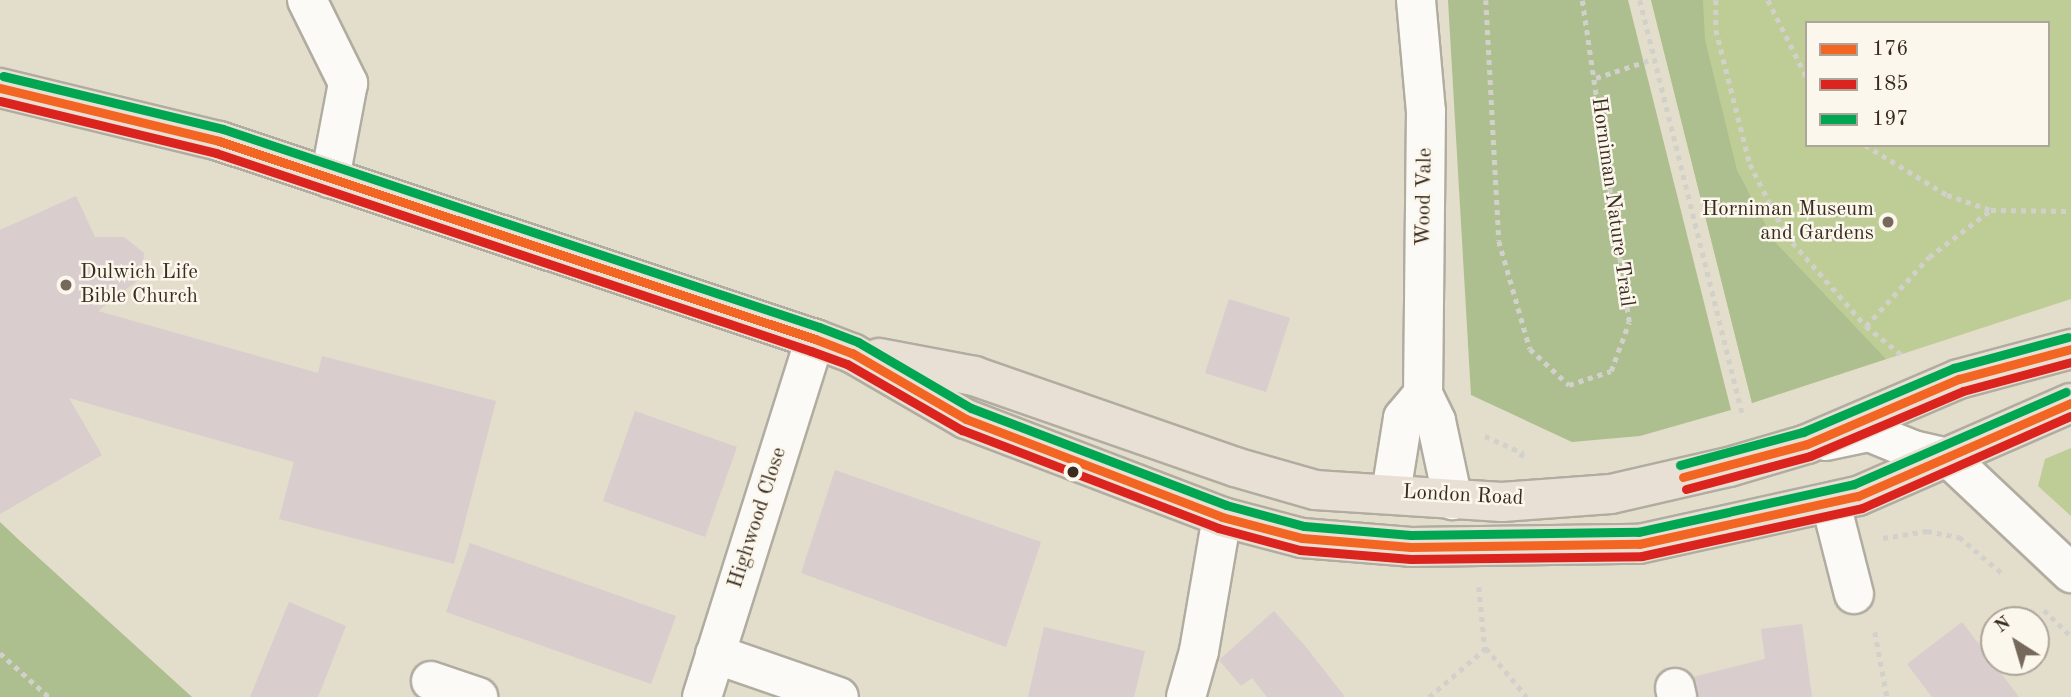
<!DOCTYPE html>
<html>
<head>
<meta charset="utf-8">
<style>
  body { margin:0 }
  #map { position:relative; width:2071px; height:697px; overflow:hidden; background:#e3ddcb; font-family:"Old Standard TT",serif }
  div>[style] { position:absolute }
  .green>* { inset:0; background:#becd95 }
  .forest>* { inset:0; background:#adbf8e }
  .building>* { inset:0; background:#d9cdcd }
  .path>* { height:4.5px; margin-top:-2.25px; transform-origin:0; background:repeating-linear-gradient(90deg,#d2d0cb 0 5px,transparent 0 10px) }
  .roads { filter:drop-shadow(2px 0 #b1aca0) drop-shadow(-2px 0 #b1aca0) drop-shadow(0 2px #b1aca0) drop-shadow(0 -2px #b1aca0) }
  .minor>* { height:38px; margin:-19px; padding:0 19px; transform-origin:19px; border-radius:19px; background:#fbfaf7 }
  .highway>* { height:38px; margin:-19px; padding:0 19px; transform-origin:19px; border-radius:19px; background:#e8e0d4 }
  .bus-1>* { height:9px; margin:-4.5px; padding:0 4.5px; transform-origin:4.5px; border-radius:4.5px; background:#f26522 }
  .bus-2>* { height:9px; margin:-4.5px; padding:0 4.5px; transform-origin:4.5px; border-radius:4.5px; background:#dc241f }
  .bus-3>* { height:9px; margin:-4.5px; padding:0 4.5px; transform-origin:4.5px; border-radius:4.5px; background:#00a651 }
  .dots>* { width:19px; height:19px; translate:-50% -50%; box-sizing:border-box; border:4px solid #fbf7ec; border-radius:50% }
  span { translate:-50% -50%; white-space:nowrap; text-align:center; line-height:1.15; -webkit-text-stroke:5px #fbf7ec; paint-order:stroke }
  .street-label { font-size:21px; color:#3b2a1e }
  .poi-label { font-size:21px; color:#3b2a1e }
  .right { translate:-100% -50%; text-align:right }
  .left { translate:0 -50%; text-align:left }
  .legend { position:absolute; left:1805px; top:21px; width:245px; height:126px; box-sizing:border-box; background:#fbf7ec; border:2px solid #aea59a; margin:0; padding:9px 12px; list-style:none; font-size:21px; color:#3b2a1e }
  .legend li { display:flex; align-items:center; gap:14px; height:35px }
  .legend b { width:35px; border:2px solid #aea59a }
  .north { position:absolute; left:1980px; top:606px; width:70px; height:70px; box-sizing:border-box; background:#fbf7ec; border:2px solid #aea59a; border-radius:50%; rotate:323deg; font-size:19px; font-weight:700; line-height:28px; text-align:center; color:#3b2a1e }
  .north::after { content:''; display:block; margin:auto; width:24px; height:32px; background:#76695b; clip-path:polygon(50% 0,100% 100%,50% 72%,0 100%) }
</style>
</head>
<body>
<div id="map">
  <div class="green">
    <div style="clip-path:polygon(evenodd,1651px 0,2071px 0,2071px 299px,1752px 403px,1651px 0,1807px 23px,2048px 23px,2048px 145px,1807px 145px,1807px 23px)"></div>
    <div style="clip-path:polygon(2071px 448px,2071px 516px,2038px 486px,2045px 459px)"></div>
  </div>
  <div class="forest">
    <div style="clip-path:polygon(1448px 0,1628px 0,1731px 410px,1640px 436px,1572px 442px,1471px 395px)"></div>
    <div style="clip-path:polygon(1651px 0,1703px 0,1705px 40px,1737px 170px,1774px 241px,1886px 359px,1752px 403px)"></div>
    <div style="clip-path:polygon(0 522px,19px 540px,192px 697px,0 697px)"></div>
  </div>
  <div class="building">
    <div style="clip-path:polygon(76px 196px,95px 237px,124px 237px,144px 253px,142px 277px,98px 311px,318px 373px,322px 356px,496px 401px,454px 564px,279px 519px,294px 462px,69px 398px,102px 455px,0 514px,0 230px)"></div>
    <div style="clip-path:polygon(1229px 299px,1290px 318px,1266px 392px,1205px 373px)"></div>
    <div style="clip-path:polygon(635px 411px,737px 447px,705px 537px,603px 501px)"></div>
    <div style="clip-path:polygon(835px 470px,1041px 542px,1006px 647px,801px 573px)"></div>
    <div style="clip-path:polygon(470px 543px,676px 616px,651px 684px,446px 612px)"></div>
    <div style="clip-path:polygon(289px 602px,346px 626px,318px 697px,250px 697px)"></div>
    <div style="clip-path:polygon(1274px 611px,1306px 647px,1345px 697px,1267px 697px,1252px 678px,1241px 686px,1219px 660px)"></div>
    <div style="clip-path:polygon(1962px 622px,2019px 697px,1932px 697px,1907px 664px)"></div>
    <div style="clip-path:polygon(1802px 624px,1812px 697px,1698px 697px,1693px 677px,1765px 659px,1761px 629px)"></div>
    <div style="clip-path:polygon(1044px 627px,1145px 651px,1134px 697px,1028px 697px)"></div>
  </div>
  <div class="path">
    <div style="left:1486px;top:0;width:241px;rotate:86.9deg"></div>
    <div style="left:1499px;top:241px;width:112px;rotate:74deg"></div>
    <div style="left:1530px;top:349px;width:53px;rotate:42.7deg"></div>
    <div style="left:1569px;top:385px;width:44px;rotate:-18.4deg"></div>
    <div style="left:1611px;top:371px;width:52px;rotate:-69.8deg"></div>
    <div style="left:1629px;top:322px;width:325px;rotate:-98.3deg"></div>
    <div style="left:1640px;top:0;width:430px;rotate:76.1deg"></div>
    <div style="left:1716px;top:0;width:30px;rotate:90deg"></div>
    <div style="left:1716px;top:30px;width:138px;rotate:75.8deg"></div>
    <div style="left:1750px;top:164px;width:80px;rotate:63.1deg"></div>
    <div style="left:1786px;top:235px;width:121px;rotate:48.7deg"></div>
    <div style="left:1866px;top:326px;width:48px;rotate:39deg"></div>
    <div style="left:1768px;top:0;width:87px;rotate:63.4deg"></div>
    <div style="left:1596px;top:78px;width:60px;rotate:-18.4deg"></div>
    <div style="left:1865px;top:145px;width:96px;rotate:31.4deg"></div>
    <div style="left:1947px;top:195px;width:46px;rotate:18.8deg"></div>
    <div style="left:1991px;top:210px;width:80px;rotate:0.7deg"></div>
    <div style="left:1866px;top:326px;width:93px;rotate:-47.6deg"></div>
    <div style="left:1929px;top:257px;width:78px;rotate:-37.2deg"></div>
    <div style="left:1485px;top:436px;width:42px;rotate:24.1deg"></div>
    <div style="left:1523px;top:453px;width:5px;rotate:112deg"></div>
    <div style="left:1883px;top:538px;width:45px;rotate:-9deg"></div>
    <div style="left:1927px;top:531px;width:33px;rotate:11deg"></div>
    <div style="left:1959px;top:537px;width:57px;rotate:40.1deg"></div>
    <div style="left:1479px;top:587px;width:62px;rotate:84.5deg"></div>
    <div style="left:2044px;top:610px;width:37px;rotate:44deg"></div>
    <div style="left:1875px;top:632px;width:66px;rotate:79.5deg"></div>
    <div style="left:0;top:653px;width:66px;rotate:41.9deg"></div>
    <div style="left:1429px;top:697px;width:75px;rotate:-40.7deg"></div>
    <div style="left:1486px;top:648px;width:64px;rotate:50.1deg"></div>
  </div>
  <div class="roads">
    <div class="minor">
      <div style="left:307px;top:0;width:93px;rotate:63.7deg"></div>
      <div style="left:348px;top:83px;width:97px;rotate:100.7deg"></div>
      <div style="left:1416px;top:0;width:111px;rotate:84.9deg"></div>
      <div style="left:1426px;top:111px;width:283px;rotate:90.6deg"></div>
      <div style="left:1423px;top:394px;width:30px;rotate:64deg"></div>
      <div style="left:1436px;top:421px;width:81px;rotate:77.9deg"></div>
      <div style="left:1826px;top:441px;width:44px;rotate:-11.8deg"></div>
      <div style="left:1869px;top:432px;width:48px;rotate:22.2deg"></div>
      <div style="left:1913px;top:450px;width:37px;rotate:13deg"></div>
      <div style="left:1949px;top:458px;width:168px;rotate:43.3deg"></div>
      <div style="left:1391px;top:493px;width:76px;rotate:-80.9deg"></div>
      <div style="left:1403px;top:418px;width:31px;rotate:-50deg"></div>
      <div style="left:1831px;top:504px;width:93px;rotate:75.7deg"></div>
      <div style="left:715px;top:654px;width:131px;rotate:19.1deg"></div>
      <div style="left:431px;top:681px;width:50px;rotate:18.8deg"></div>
      <div style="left:1675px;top:688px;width:9px;rotate:77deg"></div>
      <div style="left:702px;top:697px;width:375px;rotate:-72.5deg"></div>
      <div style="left:1186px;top:697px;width:48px;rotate:-74.2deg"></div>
      <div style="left:1199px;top:651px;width:136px;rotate:-80.3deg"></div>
    </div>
    <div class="highway">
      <div style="left:0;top:88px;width:225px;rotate:13.6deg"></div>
      <div style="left:219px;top:141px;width:628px;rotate:18.38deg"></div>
      <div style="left:815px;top:339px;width:40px;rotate:21deg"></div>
      <div style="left:852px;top:353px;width:132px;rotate:30.1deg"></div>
      <div style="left:966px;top:419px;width:274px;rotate:20.9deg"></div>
      <div style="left:1222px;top:517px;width:83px;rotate:14.7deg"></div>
      <div style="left:1302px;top:538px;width:109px;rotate:4.7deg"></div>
      <div style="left:1411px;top:547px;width:228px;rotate:-0.8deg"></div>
      <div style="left:1639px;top:544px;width:224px;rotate:-12.4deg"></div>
      <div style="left:1858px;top:496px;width:232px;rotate:-23.6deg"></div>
      <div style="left:879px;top:358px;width:97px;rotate:10.7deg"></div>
      <div style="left:974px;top:376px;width:276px;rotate:19.2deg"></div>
      <div style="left:1235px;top:467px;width:83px;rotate:16deg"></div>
      <div style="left:1315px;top:490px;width:187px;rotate:3.7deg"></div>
      <div style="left:1502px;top:502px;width:109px;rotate:-4.2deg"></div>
      <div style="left:1611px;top:494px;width:121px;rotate:-12.9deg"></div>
      <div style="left:1729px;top:467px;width:81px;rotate:-16.4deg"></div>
      <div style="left:1807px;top:444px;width:165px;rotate:-23.2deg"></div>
      <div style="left:1959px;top:379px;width:116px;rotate:-15deg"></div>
    </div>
  </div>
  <div class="bus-1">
    <div style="left:0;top:88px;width:225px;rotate:13.6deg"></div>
    <div style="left:219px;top:141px;width:628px;rotate:18.38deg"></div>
    <div style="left:815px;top:339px;width:40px;rotate:21deg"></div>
    <div style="left:852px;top:353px;width:132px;rotate:30.1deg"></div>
    <div style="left:966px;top:419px;width:274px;rotate:20.9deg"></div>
    <div style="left:1222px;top:517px;width:83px;rotate:14.7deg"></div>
    <div style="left:1302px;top:538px;width:109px;rotate:4.7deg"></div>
    <div style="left:1411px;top:547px;width:228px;rotate:-0.8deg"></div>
    <div style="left:1639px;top:544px;width:224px;rotate:-12.4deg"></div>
    <div style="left:1858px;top:496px;width:232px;rotate:-23.6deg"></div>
    <div style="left:1683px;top:477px;width:128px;rotate:-14.9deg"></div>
    <div style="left:1807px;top:444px;width:165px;rotate:-23.2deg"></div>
    <div style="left:1959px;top:379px;width:116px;rotate:-15deg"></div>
  </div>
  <div class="bus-2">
    <div style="left:0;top:101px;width:222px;rotate:13.5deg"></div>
    <div style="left:216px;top:153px;width:627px;rotate:18.41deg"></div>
    <div style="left:811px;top:351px;width:38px;rotate:20deg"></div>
    <div style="left:847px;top:364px;width:133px;rotate:29.9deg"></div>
    <div style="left:962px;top:430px;width:274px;rotate:20.9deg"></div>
    <div style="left:1218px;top:528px;width:85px;rotate:15deg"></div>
    <div style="left:1300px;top:550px;width:111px;rotate:4.6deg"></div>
    <div style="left:1411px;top:559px;width:231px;rotate:-0.7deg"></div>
    <div style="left:1642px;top:556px;width:225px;rotate:-12.3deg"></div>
    <div style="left:1862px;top:508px;width:228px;rotate:-23.8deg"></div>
    <div style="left:1686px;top:489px;width:128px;rotate:-14.9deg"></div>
    <div style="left:1810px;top:456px;width:166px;rotate:-23deg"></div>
    <div style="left:1963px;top:391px;width:112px;rotate:-15deg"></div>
  </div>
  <div class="bus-3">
    <div style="left:3px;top:76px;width:226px;rotate:13.5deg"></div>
    <div style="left:223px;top:129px;width:628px;rotate:18.38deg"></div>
    <div style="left:819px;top:327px;width:42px;rotate:21deg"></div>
    <div style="left:858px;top:342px;width:131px;rotate:30.3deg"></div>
    <div style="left:971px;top:408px;width:273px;rotate:20.8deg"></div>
    <div style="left:1226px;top:505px;width:81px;rotate:15.1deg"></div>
    <div style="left:1304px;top:526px;width:107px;rotate:4.8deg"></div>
    <div style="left:1411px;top:535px;width:227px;rotate:-0.8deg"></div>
    <div style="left:1638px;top:532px;width:221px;rotate:-12.5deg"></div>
    <div style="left:1854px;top:484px;width:231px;rotate:-23.5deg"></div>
    <div style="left:1680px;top:465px;width:127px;rotate:-15deg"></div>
    <div style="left:1803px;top:432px;width:164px;rotate:-23deg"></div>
    <div style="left:1954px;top:368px;width:118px;rotate:-15.2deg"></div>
  </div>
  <div class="dots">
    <div style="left:1888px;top:222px;background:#76695b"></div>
    <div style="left:66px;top:285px;background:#76695b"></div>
    <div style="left:1073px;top:472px;background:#3b2a1e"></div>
  </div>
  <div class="street-label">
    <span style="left:1425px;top:197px;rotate:-89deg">Wood Vale</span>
    <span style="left:1612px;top:202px;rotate:82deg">Horniman Nature Trail</span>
    <span style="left:1463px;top:496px;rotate:3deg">London Road</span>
    <span style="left:758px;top:518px;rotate:-72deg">Highwood Close</span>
  </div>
  <div class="poi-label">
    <span class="right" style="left:1874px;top:222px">Horniman Museum<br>and Gardens</span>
    <span class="left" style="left:80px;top:285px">Dulwich Life<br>Bible Church</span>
  </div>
  <ul class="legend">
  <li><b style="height:9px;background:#f26522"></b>176</li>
  <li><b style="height:9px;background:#dc241f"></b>185</li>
  <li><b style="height:9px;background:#00a651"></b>197</li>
  </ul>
  <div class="north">N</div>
</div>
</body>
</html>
